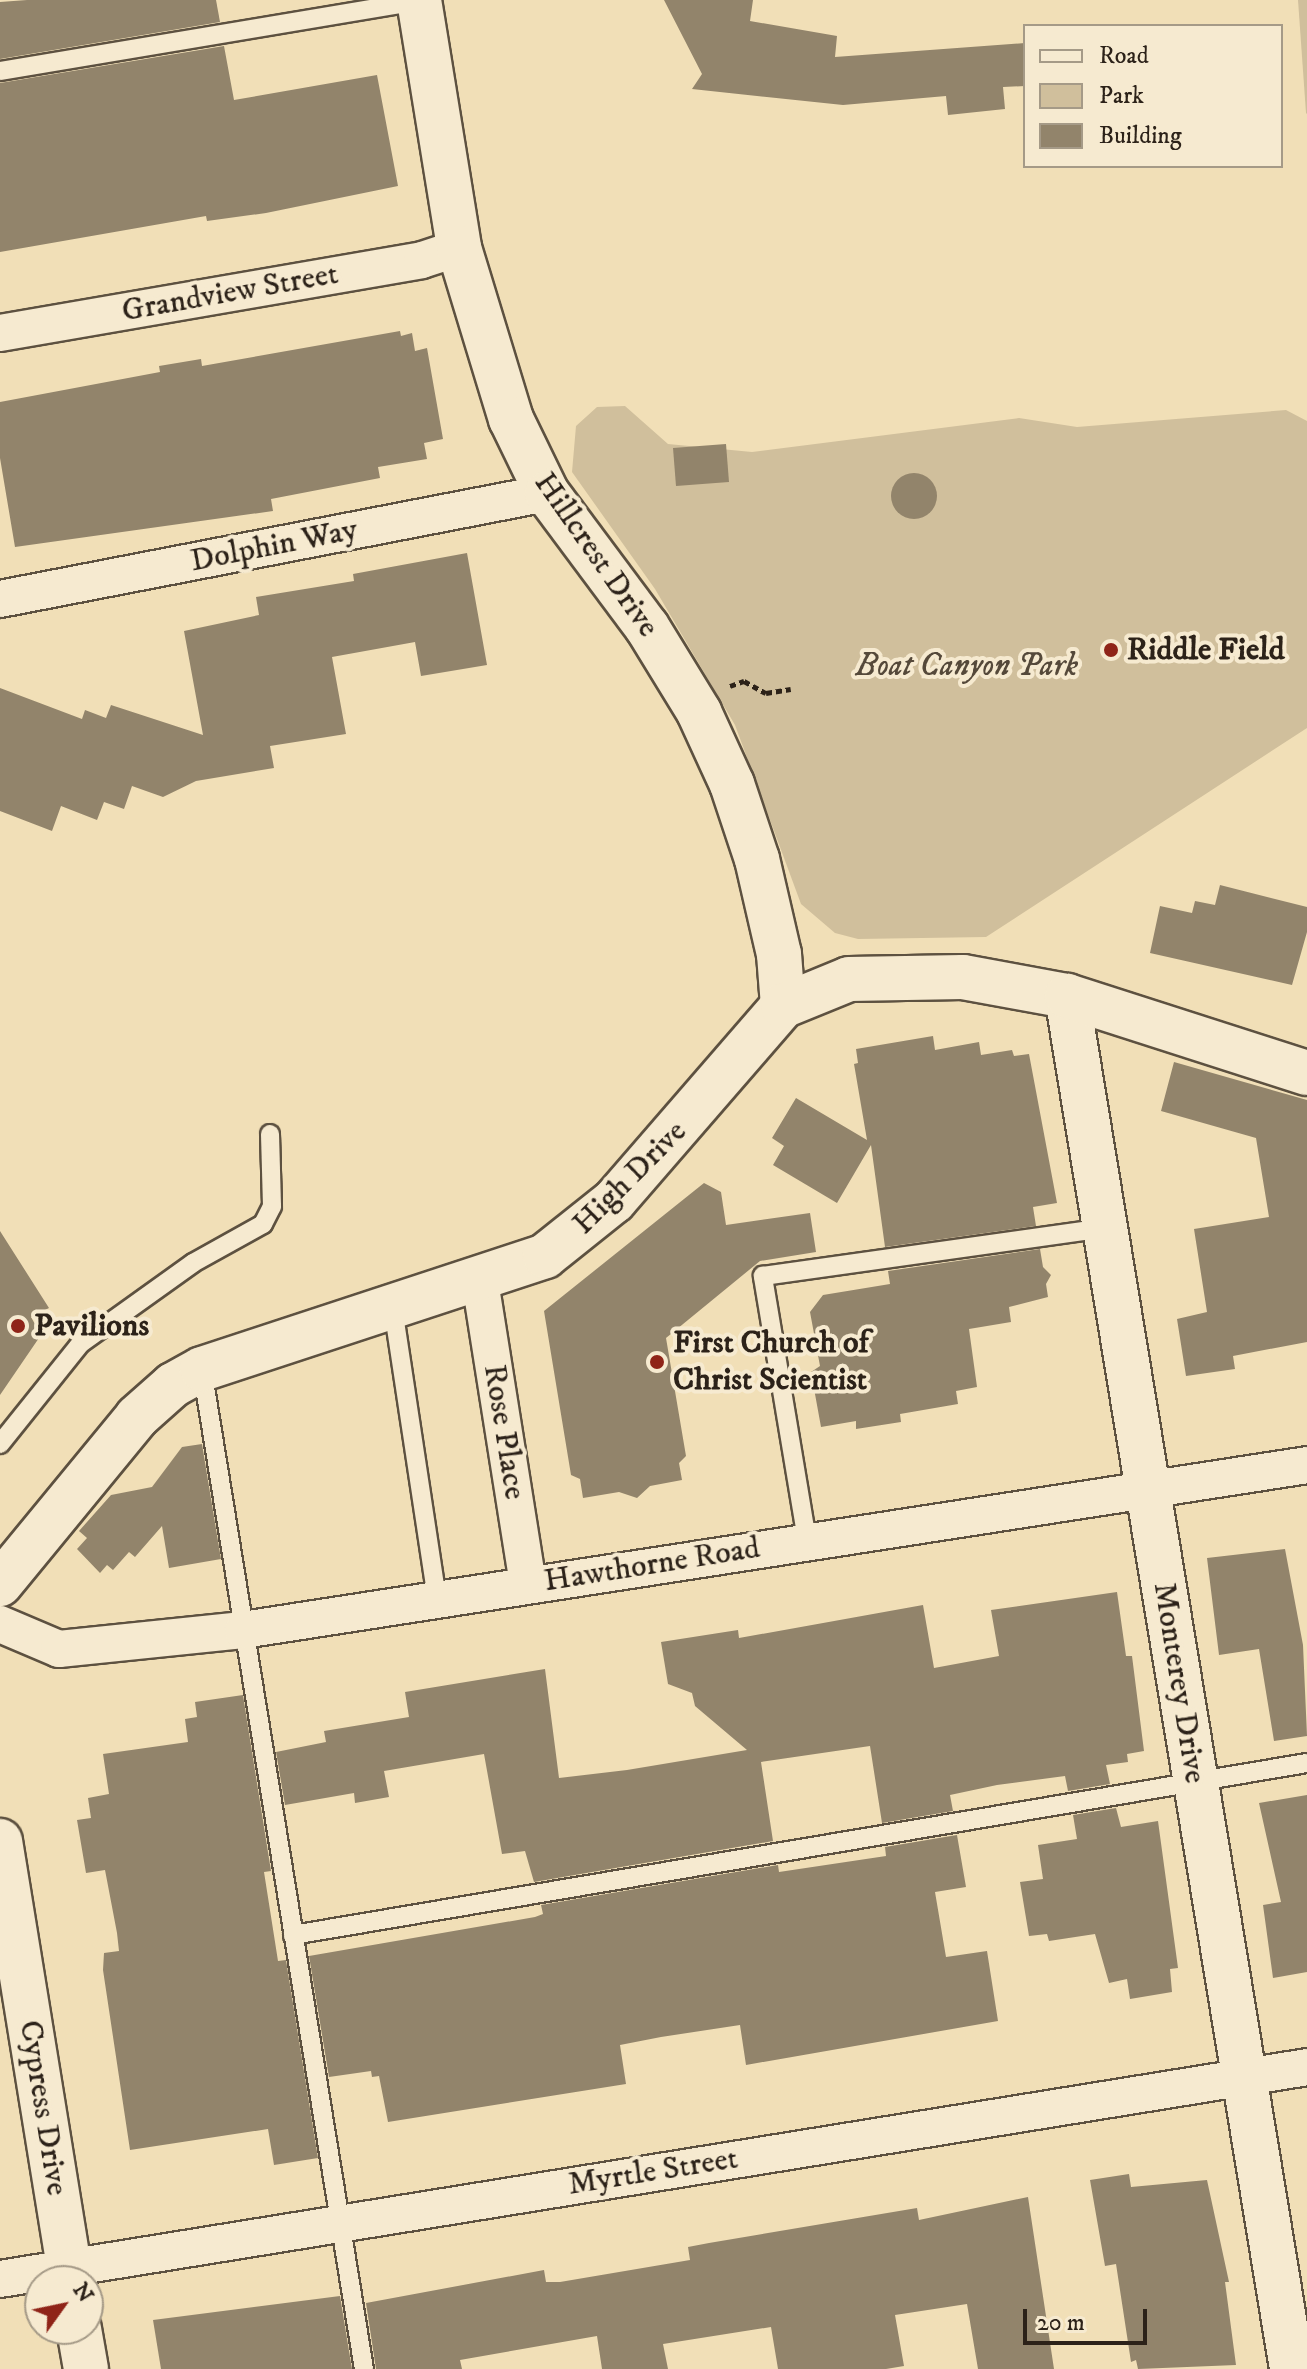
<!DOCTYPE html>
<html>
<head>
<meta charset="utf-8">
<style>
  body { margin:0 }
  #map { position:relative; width:1307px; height:2369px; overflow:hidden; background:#f1dfb7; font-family:"IM FELL DW Pica",serif }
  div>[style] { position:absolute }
  .green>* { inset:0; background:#d0bf9c }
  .building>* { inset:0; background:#92846b }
  .round { border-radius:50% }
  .path>* { height:5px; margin-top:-2.5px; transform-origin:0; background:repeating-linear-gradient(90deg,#2c2219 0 6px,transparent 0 10px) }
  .roads { filter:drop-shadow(2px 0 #5d5140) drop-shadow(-2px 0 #5d5140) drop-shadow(0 2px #5d5140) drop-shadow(0 -2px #5d5140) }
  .service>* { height:18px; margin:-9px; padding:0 9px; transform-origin:9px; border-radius:9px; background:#f6ead0 }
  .minor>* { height:36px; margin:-18px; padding:0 18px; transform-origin:18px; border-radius:18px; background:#f6ead0 }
  .tertiary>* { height:44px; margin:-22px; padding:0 22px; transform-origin:22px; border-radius:22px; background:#f6ead0 }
  .dots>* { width:22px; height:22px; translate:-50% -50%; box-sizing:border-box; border:4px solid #f6ead0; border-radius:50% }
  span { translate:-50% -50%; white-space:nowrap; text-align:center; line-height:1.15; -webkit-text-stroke:8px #f6ead0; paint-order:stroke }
  .street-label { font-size:32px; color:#2c2219 }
  .poi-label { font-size:32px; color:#2c2219; font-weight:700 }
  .left { translate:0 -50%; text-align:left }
  .park-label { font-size:32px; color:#55493a; font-style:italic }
  .legend { position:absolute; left:1023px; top:24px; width:260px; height:144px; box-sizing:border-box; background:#f6ead0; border:2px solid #a59a87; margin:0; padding:10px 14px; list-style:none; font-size:24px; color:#2c2219 }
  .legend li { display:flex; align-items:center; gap:16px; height:40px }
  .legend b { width:40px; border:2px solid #a59a87 }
  .north { position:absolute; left:24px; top:2265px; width:80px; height:80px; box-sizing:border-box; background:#f6ead0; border:2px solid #a59a87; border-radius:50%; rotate:57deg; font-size:22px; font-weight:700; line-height:32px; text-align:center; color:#2c2219 }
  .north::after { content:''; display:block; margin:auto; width:28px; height:36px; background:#8f2418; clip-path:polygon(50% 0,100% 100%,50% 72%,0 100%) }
  .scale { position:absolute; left:1023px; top:2309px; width:124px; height:36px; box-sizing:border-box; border:4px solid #2c2219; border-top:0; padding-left:10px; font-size:24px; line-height:28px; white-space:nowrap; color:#2c2219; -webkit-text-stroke:6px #f6ead0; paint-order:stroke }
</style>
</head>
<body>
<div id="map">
  <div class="green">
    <div style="clip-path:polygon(1298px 0,1307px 0,1307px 114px,1306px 113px)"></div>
    <div style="clip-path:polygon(625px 406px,668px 444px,752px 452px,1019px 418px,1077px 427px,1286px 410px,1307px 421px,1307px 728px,986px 937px,858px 939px,835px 933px,801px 904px,735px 725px,655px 589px,572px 472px,576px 426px,597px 407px)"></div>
  </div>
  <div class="building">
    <div style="clip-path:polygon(27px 0,216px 0,220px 22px,0 59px,0 2px)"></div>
    <div style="clip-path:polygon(664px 0,753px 0,750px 21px,837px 36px,835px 57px,1025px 43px,1025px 86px,1003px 87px,1005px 109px,948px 115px,946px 96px,843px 105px,692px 89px,702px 74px)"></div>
    <div style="clip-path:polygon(224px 46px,234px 100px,377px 75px,398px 186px,266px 213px,207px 221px,206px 216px,0 252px,0 83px)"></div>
    <div style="clip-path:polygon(400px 331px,401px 336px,412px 333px,415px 351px,427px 348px,443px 439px,424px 443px,427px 459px,378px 467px,380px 478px,271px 499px,273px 511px,15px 547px,0 458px,0 402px,160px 372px,159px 366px,201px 359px,202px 366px)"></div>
    <div style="clip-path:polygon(726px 444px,729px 482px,676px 486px,673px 448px)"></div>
    <div class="round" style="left:891px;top:473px;width:46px;height:46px"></div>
    <div style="clip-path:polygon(467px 553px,487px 665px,421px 676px,415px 642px,332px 657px,346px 734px,270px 746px,274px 768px,196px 781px,163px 797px,132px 786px,124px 809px,104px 802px,97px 820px,61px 806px,52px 831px,0 811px,0 688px,82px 719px,85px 710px,106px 718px,111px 705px,203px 735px,184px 631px,259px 615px,256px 597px,354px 581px,353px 574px)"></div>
    <div style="clip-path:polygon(1220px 885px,1307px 907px,1307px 932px,1292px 985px,1150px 953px,1160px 906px,1192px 913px,1195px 901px,1215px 905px)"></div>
    <div style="clip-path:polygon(933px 1036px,935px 1050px,979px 1042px,981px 1055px,1012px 1050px,1014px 1056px,1029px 1054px,1057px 1203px,1033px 1207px,1036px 1226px,885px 1247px,871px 1145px,837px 1203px,773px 1165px,784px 1146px,772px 1138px,796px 1098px,867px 1140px,854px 1064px,858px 1063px,856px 1049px)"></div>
    <div style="clip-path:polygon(1174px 1062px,1307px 1100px,1307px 1342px,1233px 1356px,1235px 1369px,1186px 1376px,1177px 1319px,1207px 1312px,1194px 1229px,1269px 1217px,1256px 1138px,1161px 1111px)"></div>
    <div style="clip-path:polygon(704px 1183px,721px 1192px,726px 1225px,810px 1213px,816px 1252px,760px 1261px,666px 1338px,686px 1456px,679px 1463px,682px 1480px,650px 1486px,637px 1498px,619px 1492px,583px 1498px,580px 1479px,571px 1475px,544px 1311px)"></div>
    <div style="clip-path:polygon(0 1231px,49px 1308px,31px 1317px,41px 1335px,0 1395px)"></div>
    <div style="clip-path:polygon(1040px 1249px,1043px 1267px,1051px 1275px,1046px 1284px,1048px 1297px,1009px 1307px,1011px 1322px,969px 1329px,977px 1387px,956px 1391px,958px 1404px,900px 1414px,901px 1422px,856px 1429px,856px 1421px,821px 1427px,811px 1372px,820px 1366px,810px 1312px,823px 1295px,890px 1284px,888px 1271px)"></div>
    <div style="clip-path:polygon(202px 1444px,221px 1559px,169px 1568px,162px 1526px,135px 1557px,129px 1552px,113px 1570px,107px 1565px,100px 1573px,77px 1549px,87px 1538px,79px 1531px,111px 1495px,152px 1487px,182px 1447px)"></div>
    <div style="clip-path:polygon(1285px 1549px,1303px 1645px,1307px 1736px,1274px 1741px,1259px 1649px,1219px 1655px,1207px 1558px)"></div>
    <div style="clip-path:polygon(1117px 1592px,1126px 1656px,1132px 1656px,1144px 1751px,1127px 1754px,1128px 1762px,1106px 1765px,1110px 1784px,1068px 1791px,1065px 1776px,997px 1785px,950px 1795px,953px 1811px,882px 1823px,870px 1746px,761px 1762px,773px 1841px,534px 1882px,525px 1851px,502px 1854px,484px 1754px,384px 1771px,389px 1797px,355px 1803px,354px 1793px,285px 1805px,276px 1752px,326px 1742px,324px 1731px,409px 1717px,405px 1692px,545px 1669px,559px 1778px,627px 1770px,747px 1750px,695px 1706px,692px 1693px,668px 1684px,661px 1642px,738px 1630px,739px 1638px,923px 1605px,934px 1668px,999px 1656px,991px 1610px)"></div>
    <div style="clip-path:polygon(243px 1695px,271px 1871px,264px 1872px,278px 1961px,286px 1960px,318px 2158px,274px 2165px,268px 2129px,130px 2150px,103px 1970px,104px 1953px,119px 1951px,117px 1933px,105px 1870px,86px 1873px,77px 1820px,91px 1818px,88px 1798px,109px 1794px,103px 1754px,188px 1742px,185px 1719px,197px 1717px,195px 1702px)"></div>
    <div style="clip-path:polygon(1307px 1795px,1307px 1972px,1273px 1978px,1263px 1905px,1281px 1902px,1259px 1803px)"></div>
    <div style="clip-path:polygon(1116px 1808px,1121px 1827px,1158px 1821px,1178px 1968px,1170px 1969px,1172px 1992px,1130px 1999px,1127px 1979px,1109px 1983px,1095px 1934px,1049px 1941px,1047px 1934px,1029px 1936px,1020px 1882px,1043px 1879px,1038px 1845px,1077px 1839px,1073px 1815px)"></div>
    <div style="clip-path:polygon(957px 1835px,966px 1887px,935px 1892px,946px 1957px,987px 1951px,998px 2021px,746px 2065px,740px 2025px,661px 2037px,620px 2045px,626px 2084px,388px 2122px,379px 2076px,372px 2077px,371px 2071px,329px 2077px,309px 1956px,535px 1917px,543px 1914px,541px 1905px,778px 1865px,779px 1872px,886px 1856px,885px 1847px)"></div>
    <div style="clip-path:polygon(1129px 2174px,1131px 2187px,1207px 2180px,1229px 2282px,1225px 2282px,1236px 2365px,1138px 2369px,1136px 2360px,1131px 2362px,1116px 2264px,1105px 2266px,1090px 2180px)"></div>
    <div style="clip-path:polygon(1028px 2197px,1054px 2369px,978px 2369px,967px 2304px,895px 2315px,904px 2366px,886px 2369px,778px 2369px,771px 2327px,663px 2344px,668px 2369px,602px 2369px,597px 2336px,460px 2360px,462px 2369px,376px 2369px,366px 2303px,544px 2270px,546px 2282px,560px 2282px,690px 2260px,688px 2247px,709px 2243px,917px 2208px,919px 2220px)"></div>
    <div style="clip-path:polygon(340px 2296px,352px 2369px,161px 2369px,153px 2320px)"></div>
  </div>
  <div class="path">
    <div style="left:730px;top:686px;width:15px;rotate:-20deg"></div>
    <div style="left:744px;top:681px;width:25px;rotate:29deg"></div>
    <div style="left:766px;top:693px;width:25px;rotate:-9deg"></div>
  </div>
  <div class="roads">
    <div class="service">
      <div style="left:0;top:71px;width:425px;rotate:-9.5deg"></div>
      <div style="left:393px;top:1308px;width:294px;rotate:81.4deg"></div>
      <div style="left:202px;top:1369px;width:1013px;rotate:80.8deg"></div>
      <div style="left:0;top:1444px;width:128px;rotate:-51.3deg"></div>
      <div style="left:80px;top:1344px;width:139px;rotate:-35.6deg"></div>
      <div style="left:193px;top:1263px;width:80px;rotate:-29.1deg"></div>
      <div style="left:263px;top:1224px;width:20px;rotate:-63deg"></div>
      <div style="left:272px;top:1206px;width:72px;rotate:-91.6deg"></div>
      <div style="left:807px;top:1540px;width:268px;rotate:-99.5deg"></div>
      <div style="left:763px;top:1276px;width:345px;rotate:-8deg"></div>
      <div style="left:293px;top:1935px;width:1028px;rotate:-9.63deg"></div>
    </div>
    <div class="minor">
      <div style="left:0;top:333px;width:428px;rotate:-9.8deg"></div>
      <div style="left:422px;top:260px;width:39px;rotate:-18deg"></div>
      <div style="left:0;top:599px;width:557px;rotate:-10.97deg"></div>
      <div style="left:480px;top:1281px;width:307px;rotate:81deg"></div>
      <div style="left:0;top:1624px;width:64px;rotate:23deg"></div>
      <div style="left:59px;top:1649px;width:185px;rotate:-5.9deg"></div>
      <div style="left:243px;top:1630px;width:1077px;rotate:-8.81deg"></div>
      <div style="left:0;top:2279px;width:1324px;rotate:-9.21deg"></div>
    </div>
    <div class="tertiary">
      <div style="left:419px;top:0;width:251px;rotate:80.8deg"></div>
      <div style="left:459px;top:248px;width:179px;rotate:73.1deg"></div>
      <div style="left:511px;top:419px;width:82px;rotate:64.1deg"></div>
      <div style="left:547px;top:493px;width:167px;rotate:53.3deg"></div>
      <div style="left:647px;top:627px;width:100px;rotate:58.5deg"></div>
      <div style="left:699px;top:712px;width:79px;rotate:65.4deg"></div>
      <div style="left:732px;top:784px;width:79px;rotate:71.6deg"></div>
      <div style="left:757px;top:859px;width:98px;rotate:77deg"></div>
      <div style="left:779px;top:954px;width:52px;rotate:85.6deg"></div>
      <div style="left:1067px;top:996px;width:1391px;rotate:80.69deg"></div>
      <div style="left:0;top:1584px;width:216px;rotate:-50.6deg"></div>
      <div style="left:137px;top:1417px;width:48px;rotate:-41.6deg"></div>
      <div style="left:173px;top:1385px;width:33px;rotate:-29deg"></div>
      <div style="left:202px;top:1369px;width:361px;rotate:-18.2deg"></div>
      <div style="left:545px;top:1256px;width:88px;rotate:-38.6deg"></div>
      <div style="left:614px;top:1201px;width:258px;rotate:-49.1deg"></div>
      <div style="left:783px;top:1006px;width:71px;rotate:-22.2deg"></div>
      <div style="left:849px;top:979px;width:114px;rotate:-1deg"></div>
      <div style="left:963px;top:977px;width:106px;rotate:10.4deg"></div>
      <div style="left:1067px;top:996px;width:252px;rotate:17.8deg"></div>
      <div style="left:0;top:1841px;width:446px;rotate:80.8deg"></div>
      <div style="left:79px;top:2329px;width:41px;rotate:80.1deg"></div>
    </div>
  </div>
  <div class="dots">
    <div style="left:1111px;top:650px;background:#8f2418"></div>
    <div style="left:18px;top:1326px;background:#8f2418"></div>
    <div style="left:657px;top:1362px;background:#8f2418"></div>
  </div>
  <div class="street-label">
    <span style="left:230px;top:293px;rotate:-10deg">Grandview Street</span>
    <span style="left:274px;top:546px;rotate:-11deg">Dolphin Way</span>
    <span style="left:596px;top:555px;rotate:55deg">Hillcrest Drive</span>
    <span style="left:630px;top:1178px;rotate:-45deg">High Drive</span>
    <span style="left:504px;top:1432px;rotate:81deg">Rose Place</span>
    <span style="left:652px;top:1565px;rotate:-9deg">Hawthorne Road</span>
    <span style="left:1179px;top:1683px;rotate:81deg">Monterey Drive</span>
    <span style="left:43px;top:2108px;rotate:81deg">Cypress Drive</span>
    <span style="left:653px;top:2172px;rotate:-9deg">Myrtle Street</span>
  </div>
  <div class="poi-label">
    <span class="left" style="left:1127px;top:650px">Riddle Field</span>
    <span class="left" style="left:34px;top:1326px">Pavilions</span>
    <span class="left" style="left:673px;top:1362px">First Church of<br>Christ Scientist</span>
  </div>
  <div class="park-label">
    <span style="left:967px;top:666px">Boat Canyon Park</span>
  </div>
  <ul class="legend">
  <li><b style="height:10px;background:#f6ead0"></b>Road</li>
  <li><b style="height:22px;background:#d0bf9c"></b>Park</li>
  <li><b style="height:22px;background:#92846b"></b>Building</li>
  </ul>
  <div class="north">N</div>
  <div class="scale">20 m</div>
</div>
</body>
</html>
